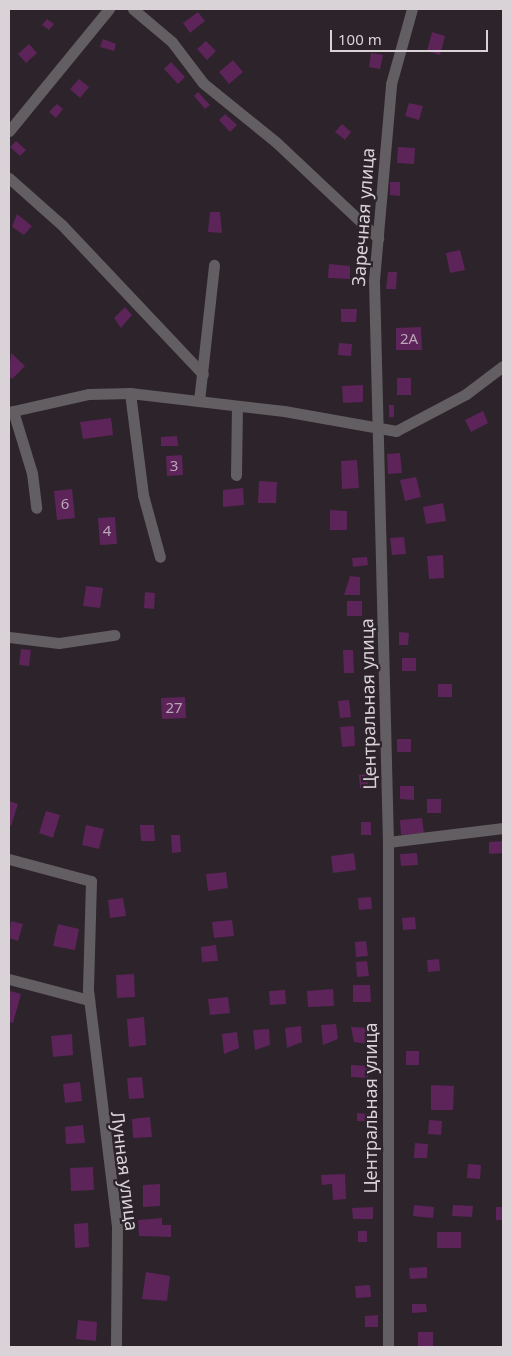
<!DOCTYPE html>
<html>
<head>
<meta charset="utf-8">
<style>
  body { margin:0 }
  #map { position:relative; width:512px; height:1356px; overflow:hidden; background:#2c232b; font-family:"Noto Sans",sans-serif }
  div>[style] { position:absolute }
  .building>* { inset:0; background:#5d2459 }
  .minor>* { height:11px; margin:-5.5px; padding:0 5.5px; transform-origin:5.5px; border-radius:5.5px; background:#635e62 }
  span { translate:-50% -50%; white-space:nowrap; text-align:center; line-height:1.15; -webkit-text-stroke:4.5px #2c232b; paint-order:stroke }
  .number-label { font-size:15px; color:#baa7b8 }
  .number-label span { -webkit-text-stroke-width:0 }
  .street-label { font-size:18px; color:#d9d3d8 }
  .frame { position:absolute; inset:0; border:10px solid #d9d3d8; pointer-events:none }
  .scale { position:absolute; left:330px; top:30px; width:158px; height:22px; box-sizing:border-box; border:2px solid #d9d3d8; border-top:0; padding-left:6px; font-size:15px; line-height:18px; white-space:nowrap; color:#d9d3d8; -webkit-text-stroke:4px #2c232b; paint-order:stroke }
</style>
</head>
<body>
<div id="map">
  <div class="building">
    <div style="clip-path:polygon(198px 12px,205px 21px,190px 33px,183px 23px)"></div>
    <div style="clip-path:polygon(47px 19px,54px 24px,49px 30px,42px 25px)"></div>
    <div style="clip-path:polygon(432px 32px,445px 36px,440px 55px,427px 51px)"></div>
    <div style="clip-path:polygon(103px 39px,116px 44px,114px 51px,100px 47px)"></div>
    <div style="clip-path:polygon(206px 41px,216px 51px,207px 60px,197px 49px)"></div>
    <div style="clip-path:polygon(29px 44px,37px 53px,26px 63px,18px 54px)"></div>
    <div style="clip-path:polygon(371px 53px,383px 55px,380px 69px,369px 67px)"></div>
    <div style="clip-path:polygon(233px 60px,243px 72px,229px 84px,219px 72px)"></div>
    <div style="clip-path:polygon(171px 62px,185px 77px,178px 84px,164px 69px)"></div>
    <div style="clip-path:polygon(79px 79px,89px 87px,80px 98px,70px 89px)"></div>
    <div style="clip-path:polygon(198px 92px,210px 105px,205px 109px,194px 96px)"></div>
    <div style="clip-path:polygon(409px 103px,423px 106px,419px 120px,405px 116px)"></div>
    <div style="clip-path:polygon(57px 104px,63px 109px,56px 118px,49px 112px)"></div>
    <div style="clip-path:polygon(225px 114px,237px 125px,230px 132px,219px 120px)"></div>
    <div style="clip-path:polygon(342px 124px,351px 132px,345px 140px,335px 132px)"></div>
    <div style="clip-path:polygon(16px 141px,26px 150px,20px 156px,10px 147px)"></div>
    <div style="clip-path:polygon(398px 147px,415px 148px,414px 164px,397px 163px)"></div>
    <div style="clip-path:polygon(390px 182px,400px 182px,400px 196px,390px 195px)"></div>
    <div style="clip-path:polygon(210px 212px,220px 212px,222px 233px,208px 232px)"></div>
    <div style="clip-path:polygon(17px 214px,32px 226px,24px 235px,12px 227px)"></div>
    <div style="clip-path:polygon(460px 250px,465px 270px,450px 273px,446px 253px)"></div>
    <div style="clip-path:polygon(329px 264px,350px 266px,350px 279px,328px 278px)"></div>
    <div style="clip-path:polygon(388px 272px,397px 272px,396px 289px,386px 289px)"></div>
    <div style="clip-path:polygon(125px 307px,132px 315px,121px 328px,114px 318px)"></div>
    <div style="clip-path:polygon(341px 309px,357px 309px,356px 322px,341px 322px)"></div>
    <div style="clip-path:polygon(421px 327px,422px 350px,396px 350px,396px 328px)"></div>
    <div style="clip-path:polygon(339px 343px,352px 344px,351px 356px,338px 355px)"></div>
    <div style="clip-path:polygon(11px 353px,25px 366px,12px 379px,9px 376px)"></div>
    <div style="clip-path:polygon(397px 378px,411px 378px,411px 395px,397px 395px)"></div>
    <div style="clip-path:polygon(363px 385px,363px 402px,343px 403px,342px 386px)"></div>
    <div style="clip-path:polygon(389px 405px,394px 405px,394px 417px,389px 417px)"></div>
    <div style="clip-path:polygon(483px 411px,488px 423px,471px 432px,465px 420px)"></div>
    <div style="clip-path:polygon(111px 418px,113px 435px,83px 439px,80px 422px)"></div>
    <div style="clip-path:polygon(177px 436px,178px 446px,161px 446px,161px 437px)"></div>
    <div style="clip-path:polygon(400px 453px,402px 473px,388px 474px,387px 454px)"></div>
    <div style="clip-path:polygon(182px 455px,183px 475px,167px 476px,166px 456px)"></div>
    <div style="clip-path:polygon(357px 460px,359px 488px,342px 489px,341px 461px)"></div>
    <div style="clip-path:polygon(416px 477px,421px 497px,405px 501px,400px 480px)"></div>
    <div style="clip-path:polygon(259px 481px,277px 482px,276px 503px,258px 503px)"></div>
    <div style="clip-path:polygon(243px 488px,244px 505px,223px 507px,223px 490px)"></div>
    <div style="clip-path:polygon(72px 489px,75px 518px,57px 520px,54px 491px)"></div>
    <div style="clip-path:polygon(443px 503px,446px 521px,426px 524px,423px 507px)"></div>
    <div style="clip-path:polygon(330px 510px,347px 511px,347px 530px,330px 530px)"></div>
    <div style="clip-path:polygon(115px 517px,117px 544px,100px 545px,98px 518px)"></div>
    <div style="clip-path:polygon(404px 537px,406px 554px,392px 555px,390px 538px)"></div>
    <div style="clip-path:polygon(443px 555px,444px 578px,429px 579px,427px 556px)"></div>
    <div style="clip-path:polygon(367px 557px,368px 565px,353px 567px,352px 558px)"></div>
    <div style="clip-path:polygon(350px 576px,360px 577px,360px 595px,344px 595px)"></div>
    <div style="clip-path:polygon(86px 586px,103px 588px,100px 608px,83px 606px)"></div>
    <div style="clip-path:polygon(145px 592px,155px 593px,154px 609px,144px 608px)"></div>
    <div style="clip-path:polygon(347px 601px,362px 601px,362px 616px,347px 616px)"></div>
    <div style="clip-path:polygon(399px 632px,409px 633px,408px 645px,399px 645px)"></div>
    <div style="clip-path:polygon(21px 649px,31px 650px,29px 666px,19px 665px)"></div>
    <div style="clip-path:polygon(343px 650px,353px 650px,354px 673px,344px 673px)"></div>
    <div style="clip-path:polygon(402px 658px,416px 658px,416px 671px,402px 671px)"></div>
    <div style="clip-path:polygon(438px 684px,452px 684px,452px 697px,438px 697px)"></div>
    <div style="clip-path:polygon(185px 697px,186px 718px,162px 719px,161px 698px)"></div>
    <div style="clip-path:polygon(349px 700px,351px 717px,340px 718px,338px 701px)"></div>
    <div style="clip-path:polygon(354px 726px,355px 746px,342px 747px,340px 727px)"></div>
    <div style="clip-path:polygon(397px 739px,411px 739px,411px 752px,397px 752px)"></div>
    <div style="clip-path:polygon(368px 774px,368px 788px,360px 788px,359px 775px)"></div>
    <div style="clip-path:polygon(400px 786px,414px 786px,414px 800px,400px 799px)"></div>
    <div style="clip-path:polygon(427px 799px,441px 799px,441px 813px,427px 813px)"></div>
    <div style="clip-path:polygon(9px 801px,18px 804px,11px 826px,9px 825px)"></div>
    <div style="clip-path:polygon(46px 811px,60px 815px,53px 838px,39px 833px)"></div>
    <div style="clip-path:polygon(422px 818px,424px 833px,401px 835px,400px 820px)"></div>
    <div style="clip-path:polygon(361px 822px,371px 822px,371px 835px,361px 835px)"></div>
    <div style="clip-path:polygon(86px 825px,104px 829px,99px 849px,82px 845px)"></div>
    <div style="clip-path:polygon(140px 825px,154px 825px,155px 841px,141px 841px)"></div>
    <div style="clip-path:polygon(171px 835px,180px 835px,181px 852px,172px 853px)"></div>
    <div style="clip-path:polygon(503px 841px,503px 853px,489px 854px,489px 842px)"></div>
    <div style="clip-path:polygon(354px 853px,356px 870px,333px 873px,331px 856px)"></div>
    <div style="clip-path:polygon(417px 853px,418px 865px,401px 866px,400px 854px)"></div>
    <div style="clip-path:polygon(226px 872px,228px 888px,208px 891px,206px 874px)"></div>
    <div style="clip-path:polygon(371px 897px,372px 909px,359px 910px,358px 898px)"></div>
    <div style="clip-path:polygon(123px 898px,126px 916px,110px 918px,108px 900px)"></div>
    <div style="clip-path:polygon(415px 917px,416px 929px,403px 930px,402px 918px)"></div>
    <div style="clip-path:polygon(232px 920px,234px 936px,214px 938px,212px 922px)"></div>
    <div style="clip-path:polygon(11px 921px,23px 924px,18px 941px,9px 938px)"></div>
    <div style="clip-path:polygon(58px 924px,79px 929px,75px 950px,53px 946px)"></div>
    <div style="clip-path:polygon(366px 941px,368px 956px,356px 957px,355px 942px)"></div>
    <div style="clip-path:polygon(216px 945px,218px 961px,202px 962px,201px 947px)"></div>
    <div style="clip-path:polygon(439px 959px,440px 971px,428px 972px,427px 960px)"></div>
    <div style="clip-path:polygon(367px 961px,369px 976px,357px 977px,356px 962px)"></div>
    <div style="clip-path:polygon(134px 974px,135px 997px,117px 998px,116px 975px)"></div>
    <div style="clip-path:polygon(353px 985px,370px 985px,371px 1002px,353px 1002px)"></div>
    <div style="clip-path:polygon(333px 989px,334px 1006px,308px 1007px,307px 991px)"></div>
    <div style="clip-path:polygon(285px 990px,286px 1004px,270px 1005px,269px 991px)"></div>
    <div style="clip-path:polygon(10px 991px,21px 994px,13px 1023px,9px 1022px)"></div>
    <div style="clip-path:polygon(228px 997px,230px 1013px,210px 1015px,208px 999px)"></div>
    <div style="clip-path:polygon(144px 1017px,146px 1045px,129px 1047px,127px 1019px)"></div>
    <div style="clip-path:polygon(336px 1024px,338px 1039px,323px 1045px,321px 1025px)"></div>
    <div style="clip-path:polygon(301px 1026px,302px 1042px,287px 1048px,285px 1028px)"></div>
    <div style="clip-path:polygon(351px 1027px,371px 1028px,369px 1044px,354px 1042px)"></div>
    <div style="clip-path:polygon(269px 1029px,270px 1045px,255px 1050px,253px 1030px)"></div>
    <div style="clip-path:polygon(237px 1032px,239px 1048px,224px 1054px,222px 1034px)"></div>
    <div style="clip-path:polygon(72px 1034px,73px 1055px,53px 1057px,51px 1036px)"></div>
    <div style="clip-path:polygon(406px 1051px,419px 1051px,419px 1065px,406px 1065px)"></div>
    <div style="clip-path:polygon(351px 1065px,368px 1066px,368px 1078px,351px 1077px)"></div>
    <div style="clip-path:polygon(142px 1077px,144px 1098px,129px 1099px,127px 1078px)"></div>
    <div style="clip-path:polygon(80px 1082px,82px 1101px,65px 1103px,63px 1084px)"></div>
    <div style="clip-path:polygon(431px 1085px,454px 1086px,453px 1110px,431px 1110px)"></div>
    <div style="clip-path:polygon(357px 1113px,368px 1114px,368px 1121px,357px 1121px)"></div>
    <div style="clip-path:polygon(150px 1117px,152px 1137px,133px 1138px,132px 1119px)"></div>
    <div style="clip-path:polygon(429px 1120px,442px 1121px,441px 1135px,428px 1134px)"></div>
    <div style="clip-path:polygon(83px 1125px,85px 1143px,66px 1144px,65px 1127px)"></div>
    <div style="clip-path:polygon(415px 1143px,428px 1144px,427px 1158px,414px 1158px)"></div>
    <div style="clip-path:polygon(468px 1164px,481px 1165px,480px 1179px,467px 1178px)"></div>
    <div style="clip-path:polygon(93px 1167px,94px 1190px,71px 1191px,70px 1168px)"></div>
    <div style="clip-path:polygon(345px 1174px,346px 1199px,333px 1200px,332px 1184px,322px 1185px,321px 1175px)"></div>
    <div style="clip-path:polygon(160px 1184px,160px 1206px,143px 1207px,143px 1185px)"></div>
    <div style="clip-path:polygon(414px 1205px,434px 1207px,433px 1218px,413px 1216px)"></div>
    <div style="clip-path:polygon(453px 1205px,473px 1206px,472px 1217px,452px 1216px)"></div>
    <div style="clip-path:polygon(373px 1207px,373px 1219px,353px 1219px,352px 1208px)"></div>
    <div style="clip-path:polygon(496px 1207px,503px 1207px,503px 1220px,496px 1220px)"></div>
    <div style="clip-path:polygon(162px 1218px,162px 1225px,171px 1225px,171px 1237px,139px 1236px,138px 1220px)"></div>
    <div style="clip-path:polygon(88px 1223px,89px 1247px,75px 1248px,74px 1224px)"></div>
    <div style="clip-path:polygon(358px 1231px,367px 1231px,367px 1242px,358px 1242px)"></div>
    <div style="clip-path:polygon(437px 1232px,461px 1232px,461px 1248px,437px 1248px)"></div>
    <div style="clip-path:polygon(427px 1267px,427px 1278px,410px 1279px,409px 1268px)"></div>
    <div style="clip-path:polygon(146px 1272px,170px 1276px,167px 1301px,142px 1299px)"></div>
    <div style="clip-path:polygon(370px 1285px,371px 1297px,356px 1298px,355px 1286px)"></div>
    <div style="clip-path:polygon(412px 1304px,426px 1304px,427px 1312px,412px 1313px)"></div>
    <div style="clip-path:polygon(378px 1315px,378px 1327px,365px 1327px,365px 1316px)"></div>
    <div style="clip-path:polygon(78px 1320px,97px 1322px,96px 1341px,76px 1339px)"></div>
    <div style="clip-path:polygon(418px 1332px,433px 1332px,433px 1347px,418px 1347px)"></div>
  </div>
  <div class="minor">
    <div style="left:133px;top:9px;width:51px;rotate:40.2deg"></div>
    <div style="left:172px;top:42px;width:51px;rotate:52.9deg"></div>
    <div style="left:203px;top:83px;width:95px;rotate:39deg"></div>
    <div style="left:277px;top:143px;width:139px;rotate:43.2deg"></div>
    <div style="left:9px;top:131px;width:158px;rotate:-50.7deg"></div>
    <div style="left:9px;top:178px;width:71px;rotate:41.6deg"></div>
    <div style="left:62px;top:225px;width:205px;rotate:46.6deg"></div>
    <div style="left:130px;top:393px;width:103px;rotate:82.7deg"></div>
    <div style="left:143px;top:495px;width:64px;rotate:74.7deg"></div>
    <div style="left:199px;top:401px;width:137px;rotate:-83.7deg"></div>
    <div style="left:13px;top:411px;width:65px;rotate:73deg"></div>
    <div style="left:32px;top:473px;width:35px;rotate:83deg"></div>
    <div style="left:9px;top:412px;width:82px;rotate:-12.7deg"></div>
    <div style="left:89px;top:394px;width:41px;rotate:-1.4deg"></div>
    <div style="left:130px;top:393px;width:155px;rotate:6.7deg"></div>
    <div style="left:284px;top:411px;width:114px;rotate:10.1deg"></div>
    <div style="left:396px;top:431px;width:79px;rotate:-27.9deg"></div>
    <div style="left:466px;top:394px;width:46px;rotate:-37.1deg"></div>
    <div style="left:236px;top:475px;width:69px;rotate:-89.2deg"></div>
    <div style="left:9px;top:637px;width:50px;rotate:6.8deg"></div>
    <div style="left:59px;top:643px;width:56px;rotate:-8.3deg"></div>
    <div style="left:388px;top:842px;width:116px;rotate:-6.9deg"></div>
    <div style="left:9px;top:859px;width:85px;rotate:15deg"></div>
    <div style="left:91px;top:881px;width:109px;rotate:91.6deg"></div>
    <div style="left:88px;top:990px;width:239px;rotate:83deg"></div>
    <div style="left:117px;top:1227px;width:120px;rotate:90.5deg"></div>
    <div style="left:9px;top:979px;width:83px;rotate:14.7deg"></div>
    <div style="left:388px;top:1347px;width:505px;rotate:-90deg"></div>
    <div style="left:388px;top:842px;width:562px;rotate:-91.43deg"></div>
    <div style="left:374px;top:280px;width:197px;rotate:-85deg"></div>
    <div style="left:391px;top:84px;width:78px;rotate:-74.4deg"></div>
  </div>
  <div class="number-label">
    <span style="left:409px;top:339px">2А</span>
    <span style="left:174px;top:466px">3</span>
    <span style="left:65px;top:504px">6</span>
    <span style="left:107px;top:531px">4</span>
    <span style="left:174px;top:708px">27</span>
  </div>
  <div class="street-label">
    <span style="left:363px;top:217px;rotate:-86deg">Заречная улица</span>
    <span style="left:368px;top:704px;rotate:-91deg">Центральная улица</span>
    <span style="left:370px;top:1108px;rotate:-90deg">Центральная улица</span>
    <span style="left:125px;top:1171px;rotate:83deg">Лунная улица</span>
  </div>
  <div class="frame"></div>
  <div class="scale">100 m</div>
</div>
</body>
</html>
